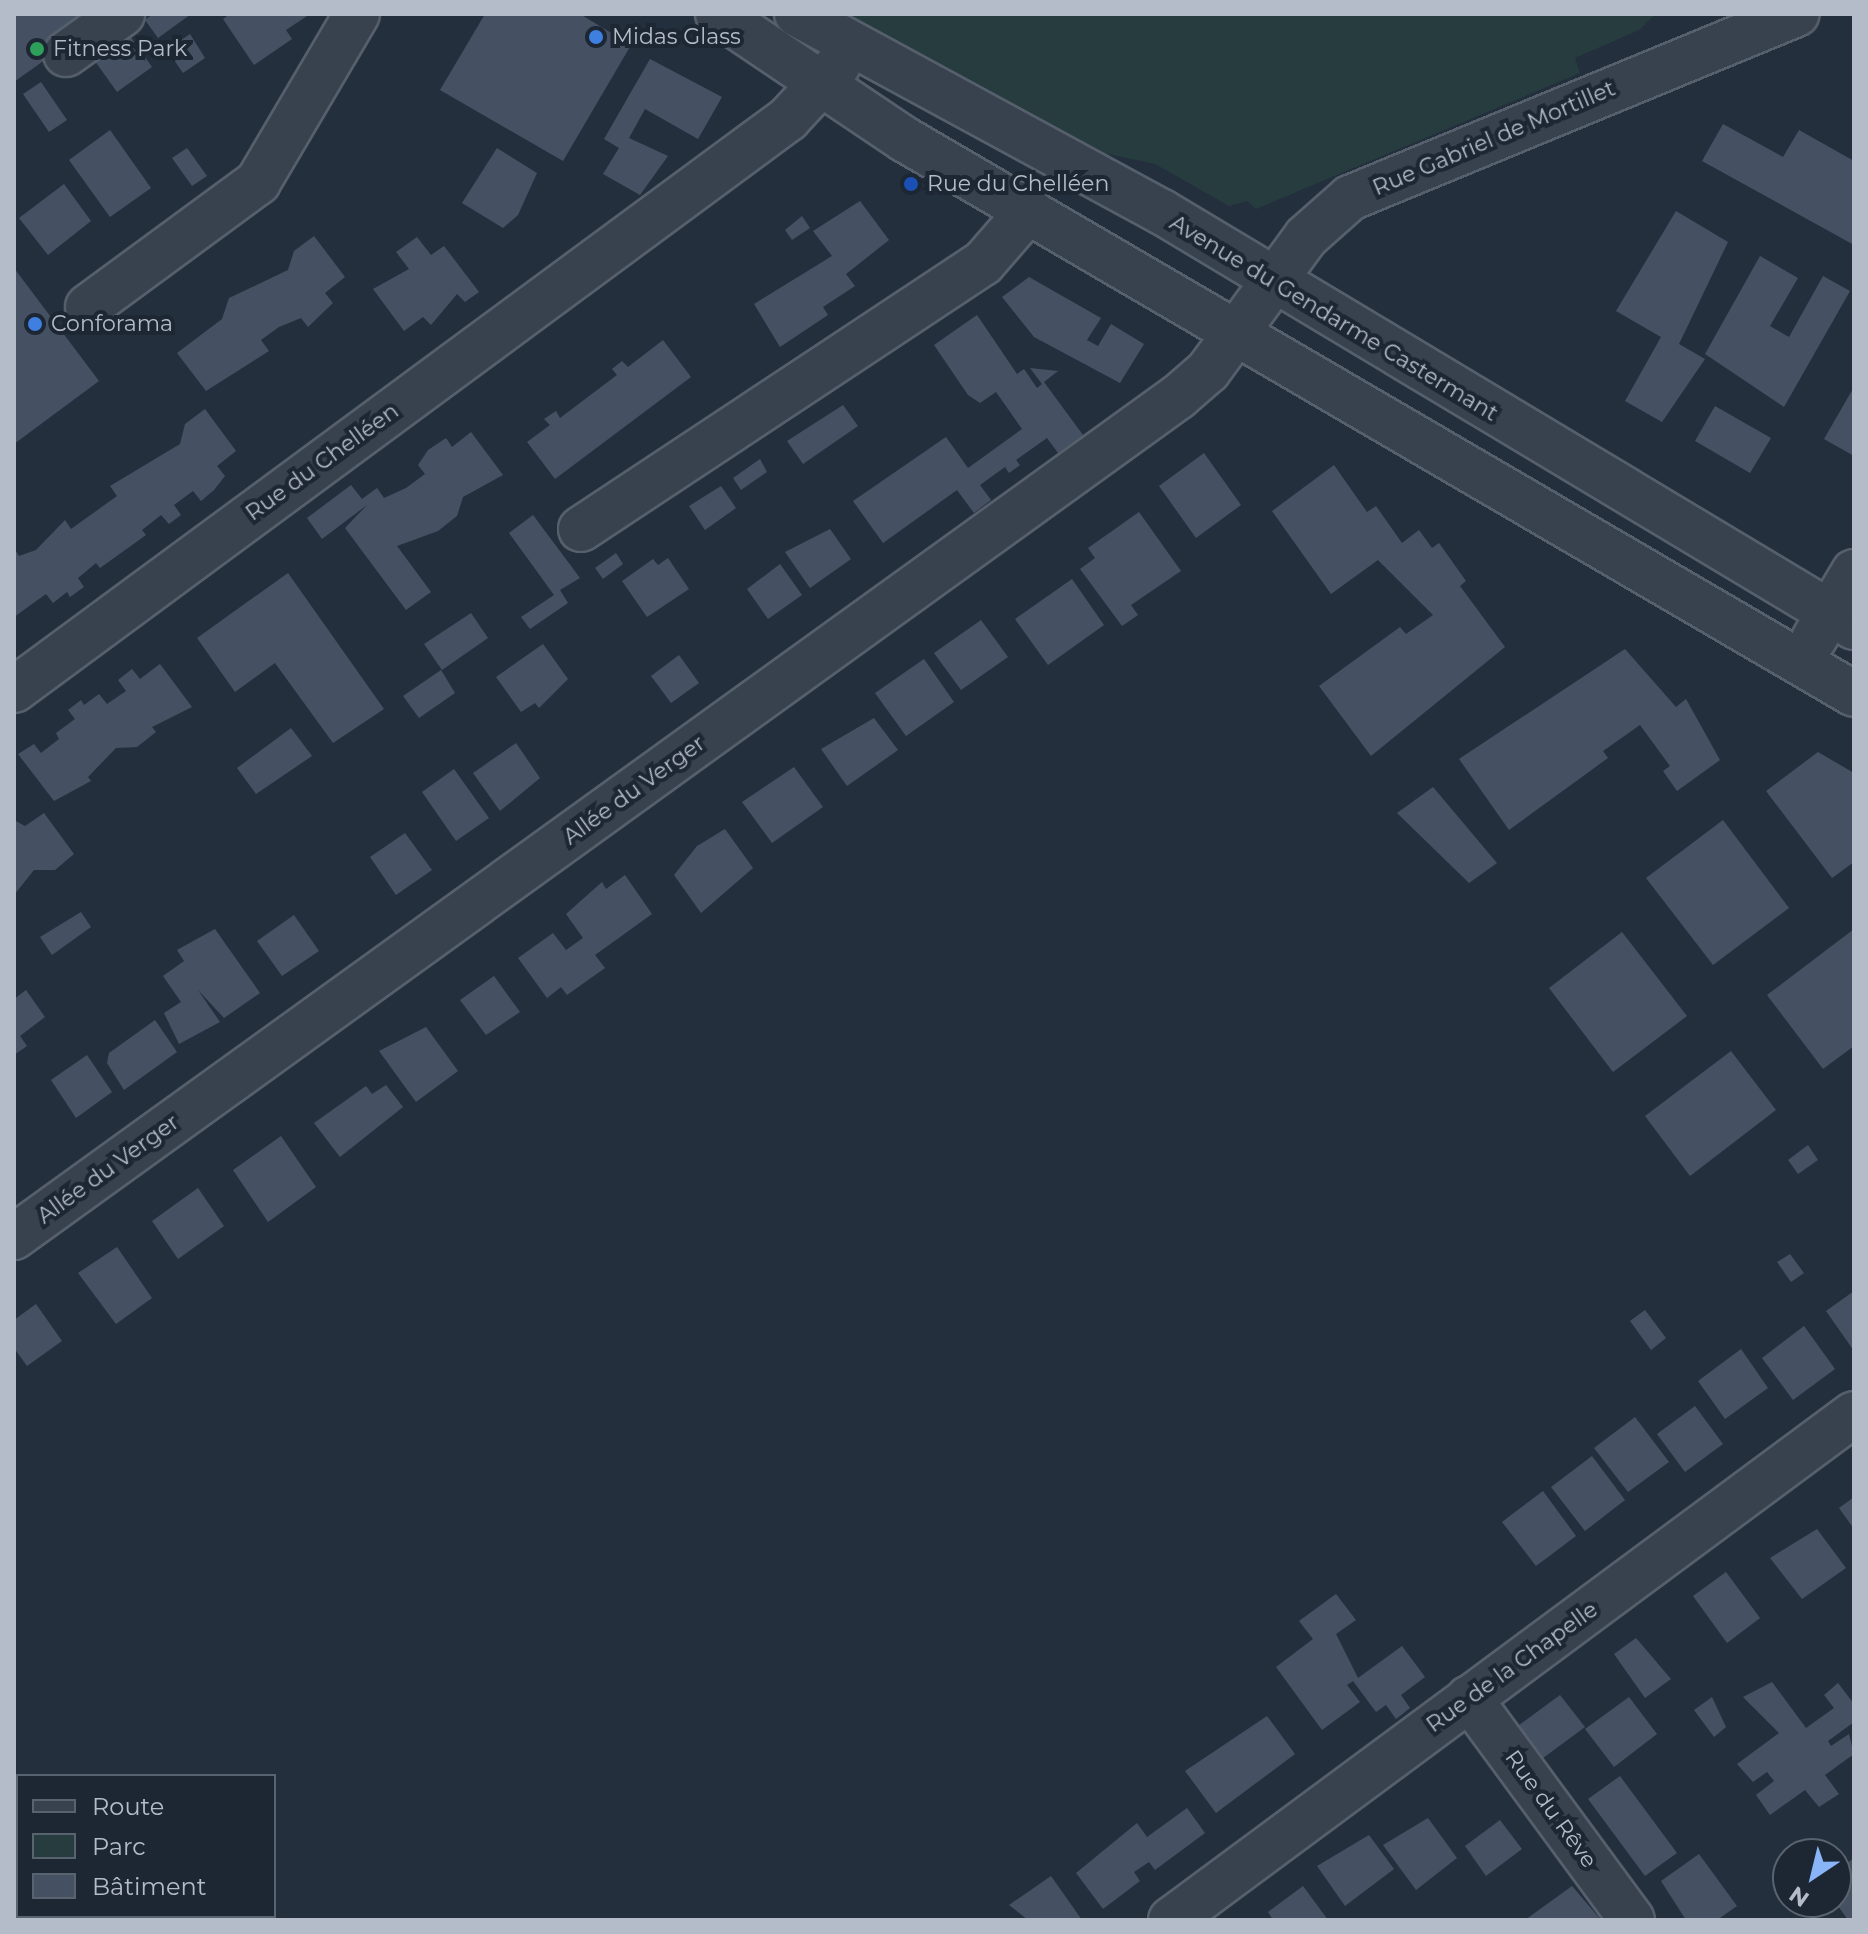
<!DOCTYPE html>
<html>
<head>
<meta charset="utf-8">
<style>
  body { margin:0 }
  #map { position:relative; width:1868px; height:1934px; overflow:hidden; background:#242f3e; font-family:Montserrat,sans-serif }
  div>[style] { position:absolute }
  .green>* { inset:0; background:#263c3f }
  .building>* { inset:0; background:#455162 }
  .roads { filter:drop-shadow(2px 0 #565f6c) drop-shadow(-2px 0 #565f6c) drop-shadow(0 2px #565f6c) drop-shadow(0 -2px #565f6c) }
  .minor>* { height:44px; margin:-22px; padding:0 22px; transform-origin:22px; border-radius:22px; background:#38414e }
  .dots>* { width:22px; height:22px; translate:-50% -50%; box-sizing:border-box; border:4px solid #1d2633; border-radius:50% }
  span { translate:-50% -50%; white-space:nowrap; text-align:center; line-height:1.15; -webkit-text-stroke:8px #1d2633; paint-order:stroke }
  .poi-label { font-size:22px; color:#b4bcc9 }
  .left { translate:0 -50%; text-align:left }
  .street-label { font-size:22px; color:#b4bcc9 }
  .frame { position:absolute; inset:0; border:16px solid #b4bcc9; pointer-events:none }
  .legend { position:absolute; left:16px; top:1774px; width:260px; height:144px; box-sizing:border-box; background:#1d2633; border:2px solid #59626f; margin:0; padding:10px 14px; list-style:none; font-size:24px; color:#b4bcc9 }
  .legend li { display:flex; align-items:center; gap:16px; height:40px }
  .legend b { width:40px; border:2px solid #59626f }
  .north { position:absolute; left:1772px; top:1838px; width:80px; height:80px; box-sizing:border-box; background:#1d2633; border:2px solid #59626f; border-radius:50%; rotate:215deg; font-size:22px; font-weight:700; line-height:32px; text-align:center; color:#b4bcc9 }
  .north::after { content:''; display:block; margin:auto; width:28px; height:36px; background:#8ab4f8; clip-path:polygon(50% 0,100% 100%,50% 72%,0 100%) }
</style>
</head>
<body>
<div id="map">
  <div class="green">
    <div style="clip-path:polygon(849px 14px,1655px 14px,1639px 30px,1575px 58px,1580px 73px,1256px 209px,1247px 201px,1229px 206px,1155px 164px,1089px 150px)"></div>
  </div>
  <div class="building">
    <div style="clip-path:polygon(14px 14px,109px 14px,14px 82px)"></div>
    <div style="clip-path:polygon(153px 14px,191px 14px,158px 38px,145px 20px)"></div>
    <div style="clip-path:polygon(230px 14px,310px 14px,286px 30px,292px 39px,254px 65px,223px 19px)"></div>
    <div style="clip-path:polygon(485px 14px,580px 14px,631px 45px,563px 161px,440px 90px)"></div>
    <div style="clip-path:polygon(128px 33px,152px 67px,117px 92px,92px 57px)"></div>
    <div style="clip-path:polygon(190px 34px,205px 58px,183px 73px,167px 50px)"></div>
    <div style="clip-path:polygon(650px 59px,722px 97px,698px 139px,645px 109px,629px 138px,668px 156px,640px 195px,603px 174px,619px 148px,604px 139px)"></div>
    <div style="clip-path:polygon(41px 82px,67px 120px,49px 132px,23px 94px)"></div>
    <div style="clip-path:polygon(1723px 124px,1783px 157px,1799px 130px,1854px 161px,1854px 245px,1702px 161px)"></div>
    <div style="clip-path:polygon(110px 130px,151px 188px,110px 217px,69px 160px)"></div>
    <div style="clip-path:polygon(187px 148px,207px 176px,192px 186px,172px 158px)"></div>
    <div style="clip-path:polygon(497px 148px,537px 173px,518px 215px,503px 228px,462px 203px)"></div>
    <div style="clip-path:polygon(64px 184px,91px 221px,48px 255px,19px 218px)"></div>
    <div style="clip-path:polygon(860px 201px,889px 240px,846px 274px,855px 286px,823px 307px,828px 315px,780px 347px,754px 304px,832px 256px,813px 231px)"></div>
    <div style="clip-path:polygon(1676px 211px,1728px 242px,1679px 344px,1705px 359px,1662px 422px,1625px 401px,1661px 337px,1616px 311px)"></div>
    <div style="clip-path:polygon(802px 216px,810px 228px,792px 240px,785px 230px)"></div>
    <div style="clip-path:polygon(314px 236px,345px 277px,325px 293px,333px 303px,308px 327px,301px 318px,279px 327px,261px 340px,269px 351px,206px 391px,177px 353px,222px 319px,229px 298px,288px 270px,294px 251px)"></div>
    <div style="clip-path:polygon(417px 237px,431px 255px,444px 246px,479px 292px,465px 302px,457px 294px,431px 325px,423px 317px,404px 331px,373px 289px,409px 269px,396px 252px)"></div>
    <div style="clip-path:polygon(1760px 256px,1798px 278px,1770px 326px,1789px 337px,1823px 276px,1850px 291px,1784px 407px,1705px 354px)"></div>
    <div style="clip-path:polygon(14px 268px,99px 381px,14px 444px)"></div>
    <div style="clip-path:polygon(1029px 277px,1101px 318px,1087px 340px,1098px 346px,1111px 324px,1144px 344px,1120px 383px,1034px 337px,1002px 297px)"></div>
    <div style="clip-path:polygon(977px 315px,1017px 374px,1024px 369px,1037px 388px,1042px 384px,1030px 368px,1058px 371px,1044px 382px,1083px 435px,1058px 453px,1047px 438px,1016px 460px,1020px 465px,1009px 473px,1005px 467px,980px 485px,991px 500px,974px 513px,957px 490px,883px 543px,853px 501px,946px 437px,968px 468px,1022px 429px,996px 392px,980px 403px,968px 395px,934px 345px)"></div>
    <div style="clip-path:polygon(663px 340px,691px 377px,555px 479px,527px 442px,550px 425px,544px 419px,556px 411px,560px 418px,617px 375px,612px 369px,622px 361px,628px 367px)"></div>
    <div style="clip-path:polygon(1854px 387px,1854px 456px,1824px 439px)"></div>
    <div style="clip-path:polygon(843px 405px,858px 426px,803px 464px,787px 441px)"></div>
    <div style="clip-path:polygon(1715px 406px,1771px 438px,1750px 473px,1695px 441px)"></div>
    <div style="clip-path:polygon(205px 409px,236px 451px,217px 466px,225px 476px,214px 490px,201px 501px,193px 491px,174px 505px,181px 515px,169px 524px,161px 515px,142px 530px,146px 535px,100px 568px,96px 563px,78px 578px,84px 587px,70px 597px,67px 592px,53px 603px,46px 594px,14px 617px,14px 548px,19px 556px,36px 550px,65px 520px,71px 529px,117px 496px,110px 486px,180px 444px,185px 424px)"></div>
    <div style="clip-path:polygon(471px 432px,503px 475px,463px 497px,457px 516px,438px 531px,397px 546px,431px 592px,406px 610px,345px 528px,367px 505px,322px 539px,307px 518px,351px 485px,362px 499px,377px 488px,384px 498px,406px 488px,425px 474px,418px 465px,428px 450px,446px 438px,452px 447px)"></div>
    <div style="clip-path:polygon(1204px 453px,1241px 505px,1196px 538px,1159px 486px)"></div>
    <div style="clip-path:polygon(760px 459px,767px 472px,741px 490px,733px 478px)"></div>
    <div style="clip-path:polygon(1334px 465px,1367px 512px,1376px 506px,1402px 543px,1419px 530px,1432px 548px,1439px 543px,1466px 581px,1460px 586px,1505px 647px,1371px 756px,1319px 686px,1400px 627px,1406px 634px,1433px 615px,1378px 560px,1331px 594px,1272px 511px)"></div>
    <div style="clip-path:polygon(721px 486px,736px 508px,705px 530px,689px 506px)"></div>
    <div style="clip-path:polygon(1139px 512px,1181px 571px,1131px 605px,1138px 615px,1122px 626px,1080px 569px,1095px 558px,1088px 548px)"></div>
    <div style="clip-path:polygon(533px 515px,580px 578px,560px 590px,568px 603px,530px 629px,521px 617px,554px 595px,509px 533px)"></div>
    <div style="clip-path:polygon(830px 529px,851px 559px,810px 588px,785px 552px)"></div>
    <div style="clip-path:polygon(616px 553px,623px 564px,603px 579px,595px 568px)"></div>
    <div style="clip-path:polygon(668px 558px,689px 589px,647px 617px,622px 581px,653px 559px,658px 565px)"></div>
    <div style="clip-path:polygon(780px 564px,802px 595px,768px 619px,747px 589px)"></div>
    <div style="clip-path:polygon(288px 573px,384px 709px,333px 743px,275px 663px,235px 692px,197px 638px)"></div>
    <div style="clip-path:polygon(1072px 579px,1104px 625px,1048px 665px,1015px 619px)"></div>
    <div style="clip-path:polygon(471px 613px,488px 638px,442px 670px,424px 644px)"></div>
    <div style="clip-path:polygon(981px 620px,1008px 657px,961px 690px,934px 653px)"></div>
    <div style="clip-path:polygon(543px 644px,568px 679px,539px 708px,535px 703px,521px 712px,496px 677px)"></div>
    <div style="clip-path:polygon(1625px 649px,1676px 707px,1686px 699px,1720px 760px,1677px 791px,1663px 771px,1670px 766px,1640px 725px,1603px 751px,1608px 758px,1509px 830px,1459px 759px)"></div>
    <div style="clip-path:polygon(679px 655px,699px 683px,671px 703px,651px 676px)"></div>
    <div style="clip-path:polygon(924px 659px,954px 702px,906px 736px,875px 693px)"></div>
    <div style="clip-path:polygon(160px 664px,192px 707px,152px 727px,156px 732px,137px 747px,116px 748px,88px 777px,91px 781px,54px 801px,18px 754px,34px 744px,41px 753px,59px 739px,56px 733px,75px 719px,68px 710px,81px 700px,84px 705px,99px 694px,107px 704px,126px 691px,118px 680px,132px 669px,140px 679px)"></div>
    <div style="clip-path:polygon(441px 670px,455px 693px,419px 718px,403px 696px)"></div>
    <div style="clip-path:polygon(874px 718px,898px 750px,847px 786px,821px 749px)"></div>
    <div style="clip-path:polygon(291px 728px,312px 756px,256px 794px,237px 768px)"></div>
    <div style="clip-path:polygon(516px 743px,540px 778px,500px 811px,473px 773px)"></div>
    <div style="clip-path:polygon(1818px 752px,1854px 773px,1854px 862px,1832px 878px,1766px 791px)"></div>
    <div style="clip-path:polygon(794px 767px,823px 807px,772px 843px,742px 802px)"></div>
    <div style="clip-path:polygon(454px 769px,489px 818px,456px 841px,422px 792px)"></div>
    <div style="clip-path:polygon(1433px 787px,1497px 863px,1469px 883px,1397px 813px)"></div>
    <div style="clip-path:polygon(44px 813px,74px 854px,55px 870px,34px 870px,14px 895px,14px 820px,25px 826px)"></div>
    <div style="clip-path:polygon(1723px 820px,1789px 908px,1713px 965px,1646px 878px)"></div>
    <div style="clip-path:polygon(725px 829px,753px 868px,701px 913px,674px 875px,697px 846px)"></div>
    <div style="clip-path:polygon(405px 833px,432px 870px,396px 895px,370px 857px)"></div>
    <div style="clip-path:polygon(625px 875px,652px 914px,595px 955px,605px 968px,567px 995px,561px 987px,547px 998px,518px 958px,553px 933px,566px 950px,583px 938px,566px 914px,602px 882px,606px 889px)"></div>
    <div style="clip-path:polygon(81px 912px,91px 927px,52px 955px,40px 937px)"></div>
    <div style="clip-path:polygon(294px 915px,319px 951px,282px 976px,257px 941px)"></div>
    <div style="clip-path:polygon(215px 929px,260px 993px,224px 1018px,198px 990px,220px 1022px,179px 1044px,164px 1013px,181px 1002px,163px 976px,184px 961px,177px 950px)"></div>
    <div style="clip-path:polygon(1854px 929px,1854px 1046px,1823px 1069px,1767px 995px)"></div>
    <div style="clip-path:polygon(1622px 932px,1687px 1016px,1613px 1072px,1549px 988px)"></div>
    <div style="clip-path:polygon(494px 976px,520px 1012px,486px 1035px,460px 1000px)"></div>
    <div style="clip-path:polygon(26px 990px,45px 1017px,20px 1036px,27px 1046px,14px 1055px,14px 999px)"></div>
    <div style="clip-path:polygon(155px 1020px,177px 1052px,124px 1090px,107px 1063px,109px 1053px)"></div>
    <div style="clip-path:polygon(426px 1027px,458px 1071px,416px 1102px,379px 1051px)"></div>
    <div style="clip-path:polygon(1731px 1051px,1776px 1110px,1690px 1176px,1645px 1116px)"></div>
    <div style="clip-path:polygon(87px 1055px,112px 1092px,76px 1118px,51px 1080px)"></div>
    <div style="clip-path:polygon(386px 1085px,403px 1107px,340px 1157px,314px 1123px,366px 1086px,372px 1094px)"></div>
    <div style="clip-path:polygon(281px 1136px,316px 1187px,268px 1222px,233px 1170px)"></div>
    <div style="clip-path:polygon(1808px 1145px,1818px 1160px,1798px 1174px,1788px 1160px)"></div>
    <div style="clip-path:polygon(198px 1188px,224px 1226px,178px 1259px,152px 1221px)"></div>
    <div style="clip-path:polygon(117px 1247px,152px 1298px,116px 1324px,78px 1273px)"></div>
    <div style="clip-path:polygon(1790px 1254px,1804px 1273px,1791px 1282px,1777px 1262px)"></div>
    <div style="clip-path:polygon(1854px 1291px,1854px 1351px,1826px 1311px)"></div>
    <div style="clip-path:polygon(36px 1304px,62px 1341px,27px 1366px,14px 1348px,14px 1320px)"></div>
    <div style="clip-path:polygon(1645px 1310px,1666px 1338px,1651px 1350px,1630px 1321px)"></div>
    <div style="clip-path:polygon(1804px 1326px,1835px 1369px,1793px 1400px,1762px 1358px)"></div>
    <div style="clip-path:polygon(1741px 1349px,1768px 1388px,1725px 1419px,1698px 1381px)"></div>
    <div style="clip-path:polygon(1695px 1406px,1723px 1444px,1685px 1472px,1657px 1434px)"></div>
    <div style="clip-path:polygon(1635px 1417px,1669px 1462px,1628px 1492px,1594px 1448px)"></div>
    <div style="clip-path:polygon(1592px 1456px,1625px 1500px,1585px 1531px,1551px 1487px)"></div>
    <div style="clip-path:polygon(1543px 1491px,1576px 1536px,1536px 1566px,1502px 1522px)"></div>
    <div style="clip-path:polygon(1854px 1497px,1854px 1529px,1839px 1508px)"></div>
    <div style="clip-path:polygon(1817px 1529px,1846px 1568px,1802px 1599px,1770px 1558px)"></div>
    <div style="clip-path:polygon(1726px 1572px,1760px 1618px,1727px 1643px,1693px 1596px)"></div>
    <div style="clip-path:polygon(1336px 1594px,1356px 1620px,1336px 1634px,1358px 1678px,1402px 1646px,1425px 1677px,1401px 1695px,1410px 1708px,1396px 1719px,1386px 1705px,1376px 1712px,1353px 1681px,1347px 1685px,1360px 1702px,1322px 1730px,1276px 1667px,1313px 1639px,1299px 1621px)"></div>
    <div style="clip-path:polygon(1636px 1638px,1671px 1679px,1645px 1698px,1614px 1654px)"></div>
    <div style="clip-path:polygon(1772px 1682px,1806px 1728px,1834px 1708px,1824px 1695px,1838px 1683px,1854px 1704px,1854px 1722px,1828px 1741px,1831px 1746px,1849px 1734px,1854px 1754px,1825px 1775px,1839px 1794px,1819px 1807px,1805px 1790px,1770px 1815px,1756px 1795px,1774px 1781px,1767px 1772px,1753px 1782px,1737px 1764px,1779px 1733px,1743px 1697px)"></div>
    <div style="clip-path:polygon(1560px 1695px,1585px 1727px,1539px 1761px,1515px 1728px)"></div>
    <div style="clip-path:polygon(1629px 1697px,1657px 1734px,1614px 1767px,1585px 1729px)"></div>
    <div style="clip-path:polygon(1712px 1697px,1726px 1727px,1714px 1737px,1694px 1710px)"></div>
    <div style="clip-path:polygon(1267px 1716px,1295px 1754px,1216px 1813px,1185px 1771px)"></div>
    <div style="clip-path:polygon(1620px 1776px,1677px 1853px,1645px 1876px,1588px 1799px)"></div>
    <div style="clip-path:polygon(1187px 1808px,1205px 1833px,1155px 1870px,1149px 1862px,1134px 1872px,1140px 1881px,1103px 1909px,1076px 1873px,1137px 1823px,1147px 1837px)"></div>
    <div style="clip-path:polygon(1428px 1818px,1457px 1858px,1416px 1890px,1383px 1845px)"></div>
    <div style="clip-path:polygon(1500px 1820px,1522px 1849px,1486px 1876px,1465px 1846px)"></div>
    <div style="clip-path:polygon(1369px 1835px,1394px 1869px,1345px 1906px,1317px 1866px)"></div>
    <div style="clip-path:polygon(1699px 1854px,1737px 1906px,1717px 1920px,1686px 1920px,1661px 1881px)"></div>
    <div style="clip-path:polygon(1854px 1858px,1854px 1920px,1848px 1920px,1836px 1903px,1836px 1871px)"></div>
    <div style="clip-path:polygon(1051px 1876px,1082px 1920px,1028px 1920px,1009px 1905px)"></div>
    <div style="clip-path:polygon(1303px 1886px,1328px 1920px,1273px 1920px,1268px 1912px)"></div>
    <div style="clip-path:polygon(1572px 1886px,1601px 1920px,1525px 1920px)"></div>
  </div>
  <div class="roads">
    <div class="minor">
      <div style="left:718px;top:14px;width:224px;rotate:33.9deg"></div>
      <div style="left:904px;top:139px;width:1100px;rotate:30.29deg"></div>
      <div style="left:797px;top:14px;width:415px;rotate:28.5deg"></div>
      <div style="left:1162px;top:212px;width:807px;rotate:30.95deg"></div>
      <div style="left:66px;top:54px;width:69px;rotate:-35.5deg"></div>
      <div style="left:88px;top:307px;width:211px;rotate:-36.3deg"></div>
      <div style="left:258px;top:182px;width:195px;rotate:-59.5deg"></div>
      <div style="left:581px;top:529px;width:482px;rotate:-33.5deg"></div>
      <div style="left:983px;top:263px;width:70px;rotate:-49deg"></div>
      <div style="left:1814px;top:639px;width:78px;rotate:-59.2deg"></div>
      <div style="left:14px;top:690px;width:962px;rotate:-36.42deg"></div>
      <div style="left:788px;top:119px;width:74px;rotate:-47.2deg"></div>
      <div style="left:14px;top:1237px;width:1435px;rotate:-35.82deg"></div>
      <div style="left:1178px;top:397px;width:40px;rotate:-41deg"></div>
      <div style="left:1208px;top:371px;width:166px;rotate:-53.8deg"></div>
      <div style="left:1306px;top:237px;width:59px;rotate:-41.6deg"></div>
      <div style="left:1350px;top:198px;width:483px;rotate:-22.4deg"></div>
      <div style="left:1469px;top:1698px;width:275px;rotate:53.7deg"></div>
      <div style="left:1171px;top:1920px;width:850px;rotate:-36.53deg"></div>
    </div>
  </div>
  <div class="dots">
    <div style="left:596px;top:37px;background:#3f7fe0"></div>
    <div style="left:37px;top:49px;background:#2e9e5b"></div>
    <div style="left:911px;top:184px;background:#1a4fb4"></div>
    <div style="left:35px;top:324px;background:#3f7fe0"></div>
  </div>
  <div class="poi-label">
    <span class="left" style="left:612px;top:37px">Midas Glass</span>
    <span class="left" style="left:53px;top:49px">Fitness Park</span>
    <span class="left" style="left:927px;top:184px">Rue du Chelléen</span>
    <span class="left" style="left:51px;top:324px">Conforama</span>
  </div>
  <div class="street-label">
    <span style="left:1494px;top:138px;rotate:-23deg">Rue Gabriel de Mortillet</span>
    <span style="left:1334px;top:318px;rotate:31deg">Avenue du Gendarme Castermant</span>
    <span style="left:322px;top:462px;rotate:-36deg">Rue du Chelléen</span>
    <span style="left:634px;top:790px;rotate:-36deg">Allée du Verger</span>
    <span style="left:108px;top:1169px;rotate:-36deg">Allée du Verger</span>
    <span style="left:1512px;top:1667px;rotate:-36deg">Rue de la Chapelle</span>
    <span style="left:1551px;top:1809px;rotate:54deg">Rue du Rêve</span>
  </div>
  <div class="frame"></div>
  <ul class="legend">
  <li><b style="height:10px;background:#38414e"></b>Route</li>
  <li><b style="height:22px;background:#263c3f"></b>Parc</li>
  <li><b style="height:22px;background:#455162"></b>Bâtiment</li>
  </ul>
  <div class="north">N</div>
</div>
</body>
</html>
